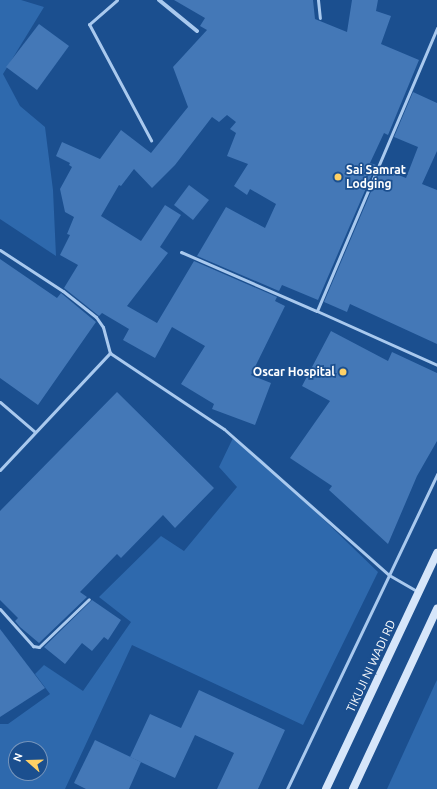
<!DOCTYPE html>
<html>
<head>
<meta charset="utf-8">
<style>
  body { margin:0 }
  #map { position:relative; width:437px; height:789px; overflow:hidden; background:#1b4f8f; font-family:Ubuntu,sans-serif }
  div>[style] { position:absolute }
  .green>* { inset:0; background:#2e69ad }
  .building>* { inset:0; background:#4478b7 }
  .service>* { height:3px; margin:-1.5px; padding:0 1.5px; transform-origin:1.5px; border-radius:1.5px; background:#a9c9ee }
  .minor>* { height:4px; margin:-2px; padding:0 2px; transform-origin:2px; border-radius:2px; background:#a9c9ee }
  .secondary>* { height:8px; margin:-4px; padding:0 4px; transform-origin:4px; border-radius:4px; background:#d6e6fa }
  .dots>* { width:11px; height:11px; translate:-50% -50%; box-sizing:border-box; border:2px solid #1b4f8f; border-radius:50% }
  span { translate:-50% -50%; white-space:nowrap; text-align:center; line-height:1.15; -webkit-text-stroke:3.5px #1b4f8f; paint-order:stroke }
  .poi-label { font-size:12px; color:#fff; font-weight:700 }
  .left { translate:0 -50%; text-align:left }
  .right { translate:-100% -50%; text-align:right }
  .street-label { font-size:12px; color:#fff }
  .north { position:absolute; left:8px; top:741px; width:40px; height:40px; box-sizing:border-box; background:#1b4f8f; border:1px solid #7695bc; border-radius:50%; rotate:290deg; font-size:11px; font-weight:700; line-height:16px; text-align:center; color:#fff }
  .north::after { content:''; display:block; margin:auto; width:14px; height:18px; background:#ffd166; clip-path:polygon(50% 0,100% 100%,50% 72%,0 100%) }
</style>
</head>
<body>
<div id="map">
  <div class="green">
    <div style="clip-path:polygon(0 0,21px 0,44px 7px,3px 74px,20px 106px,45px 127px,53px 190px,56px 256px,0 219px)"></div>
    <div style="clip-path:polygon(evenodd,233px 438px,262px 460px,378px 572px,303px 725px,132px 645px,65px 789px,0 789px,0 724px,8px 724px,50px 694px,35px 674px,44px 665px,83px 691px,131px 622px,99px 597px,161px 536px,184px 551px,237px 487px,219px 467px,233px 438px,16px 749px,40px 749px,40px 773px,16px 773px,16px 749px)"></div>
    <div style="clip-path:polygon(437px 680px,437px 789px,387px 789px,435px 684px)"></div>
  </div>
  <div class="building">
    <div style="clip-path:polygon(174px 0,313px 0,315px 19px,347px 32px,352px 0,378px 0,376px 11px,391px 16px,381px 44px,419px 60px,388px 135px,384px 133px,370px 163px,376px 165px,318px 300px,282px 285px,279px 291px,197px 256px,226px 207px,265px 228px,276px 204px,250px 189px,247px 195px,234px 186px,248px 164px,227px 156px,236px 133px,230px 129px,236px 122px,227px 115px,219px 122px,212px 117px,175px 165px,152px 188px,134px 169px,121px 186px,119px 185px,101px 216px,141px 241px,165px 205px,181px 215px,160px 247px,168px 253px,127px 306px,157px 323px,194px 261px,277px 297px,275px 301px,285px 306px,251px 375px,271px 383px,255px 425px,212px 409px,214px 404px,181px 384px,205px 346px,172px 327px,155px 358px,123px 340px,129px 329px,102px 313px,99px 316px,64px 288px,78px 265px,60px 255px,70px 235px,67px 234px,74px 217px,65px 212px,60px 189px,72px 167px,69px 165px,70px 163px,56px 156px,62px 142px,100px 159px,121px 130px,151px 153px,188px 107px,173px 67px,207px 30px,200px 26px,205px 18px)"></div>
    <div style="clip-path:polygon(39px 24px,69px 46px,37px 90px,6px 67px)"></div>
    <div style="clip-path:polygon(413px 92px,437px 103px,437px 151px,422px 184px,437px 190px,437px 344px,350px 304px,347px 312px,324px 302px,381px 168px,406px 178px,418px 147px,394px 137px)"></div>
    <div style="clip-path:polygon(189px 185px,209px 200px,193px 220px,174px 205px)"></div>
    <div style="clip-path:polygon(0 259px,57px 298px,61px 293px,96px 322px,38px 405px,0 378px)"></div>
    <div style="clip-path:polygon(331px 331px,388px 361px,392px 352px,437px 373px,437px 441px,417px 476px,388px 544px,329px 490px,332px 486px,290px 458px,330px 401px,302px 386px)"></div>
    <div style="clip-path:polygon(117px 392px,214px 488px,175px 528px,163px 515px,121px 558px,117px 554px,80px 592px,87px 597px,39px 643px,20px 627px,15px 621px,18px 618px,0 600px,0 511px)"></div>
    <div style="clip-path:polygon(92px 600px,121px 620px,108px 640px,104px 637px,92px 651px,82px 643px,65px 664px,44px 647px)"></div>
    <div style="clip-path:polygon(0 629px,45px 688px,0 717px)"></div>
    <div style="clip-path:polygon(199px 690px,285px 730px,258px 789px,217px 789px,234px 753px,195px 735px,175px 778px,130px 757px,150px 714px,181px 728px)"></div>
    <div style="clip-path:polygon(95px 740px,141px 762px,129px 789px,86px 789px,74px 783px)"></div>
  </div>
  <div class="service">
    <div style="left:117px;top:0;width:37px;rotate:139deg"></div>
    <div style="left:89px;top:24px;width:132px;rotate:61.9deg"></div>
    <div style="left:318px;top:0;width:18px;rotate:84deg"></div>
    <div style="left:437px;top:28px;width:307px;rotate:113deg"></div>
    <div style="left:317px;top:311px;width:132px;rotate:24.2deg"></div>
    <div style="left:0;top:250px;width:75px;rotate:33.1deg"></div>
    <div style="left:63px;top:291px;width:42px;rotate:38.2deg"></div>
    <div style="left:96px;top:317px;width:12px;rotate:55deg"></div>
    <div style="left:103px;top:327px;width:27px;rotate:75deg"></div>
    <div style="left:181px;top:252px;width:148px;rotate:23.5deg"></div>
    <div style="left:0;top:402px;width:46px;rotate:40.6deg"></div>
    <div style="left:0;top:470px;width:161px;rotate:-46.8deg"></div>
    <div style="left:110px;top:353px;width:137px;rotate:33.7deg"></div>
    <div style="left:224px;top:429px;width:220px;rotate:41.5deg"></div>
    <div style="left:389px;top:575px;width:32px;rotate:30deg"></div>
    <div style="left:0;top:609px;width:50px;rotate:48.3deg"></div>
    <div style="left:33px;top:646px;width:6px;rotate:9deg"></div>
    <div style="left:39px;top:647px;width:69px;rotate:-43.8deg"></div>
    <div style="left:287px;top:789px;width:349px;rotate:-64.5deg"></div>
  </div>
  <div class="minor">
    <div style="left:159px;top:0;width:49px;rotate:39.2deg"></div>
  </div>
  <div class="secondary">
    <div style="left:326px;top:789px;width:261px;rotate:-64.8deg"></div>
    <div style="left:353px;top:789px;width:199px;rotate:-65deg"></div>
  </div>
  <div class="dots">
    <div style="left:338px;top:177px;background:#ffd166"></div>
    <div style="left:343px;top:372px;background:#ffd166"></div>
  </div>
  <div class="poi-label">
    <span class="left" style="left:346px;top:177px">Sai Samrat<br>Lodging</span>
    <span class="right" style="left:335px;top:372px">Oscar Hospital</span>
  </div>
  <div class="street-label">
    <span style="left:371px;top:666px;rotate:-65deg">TIKUJI NI WADI RD</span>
  </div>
  <div class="north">N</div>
</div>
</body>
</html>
